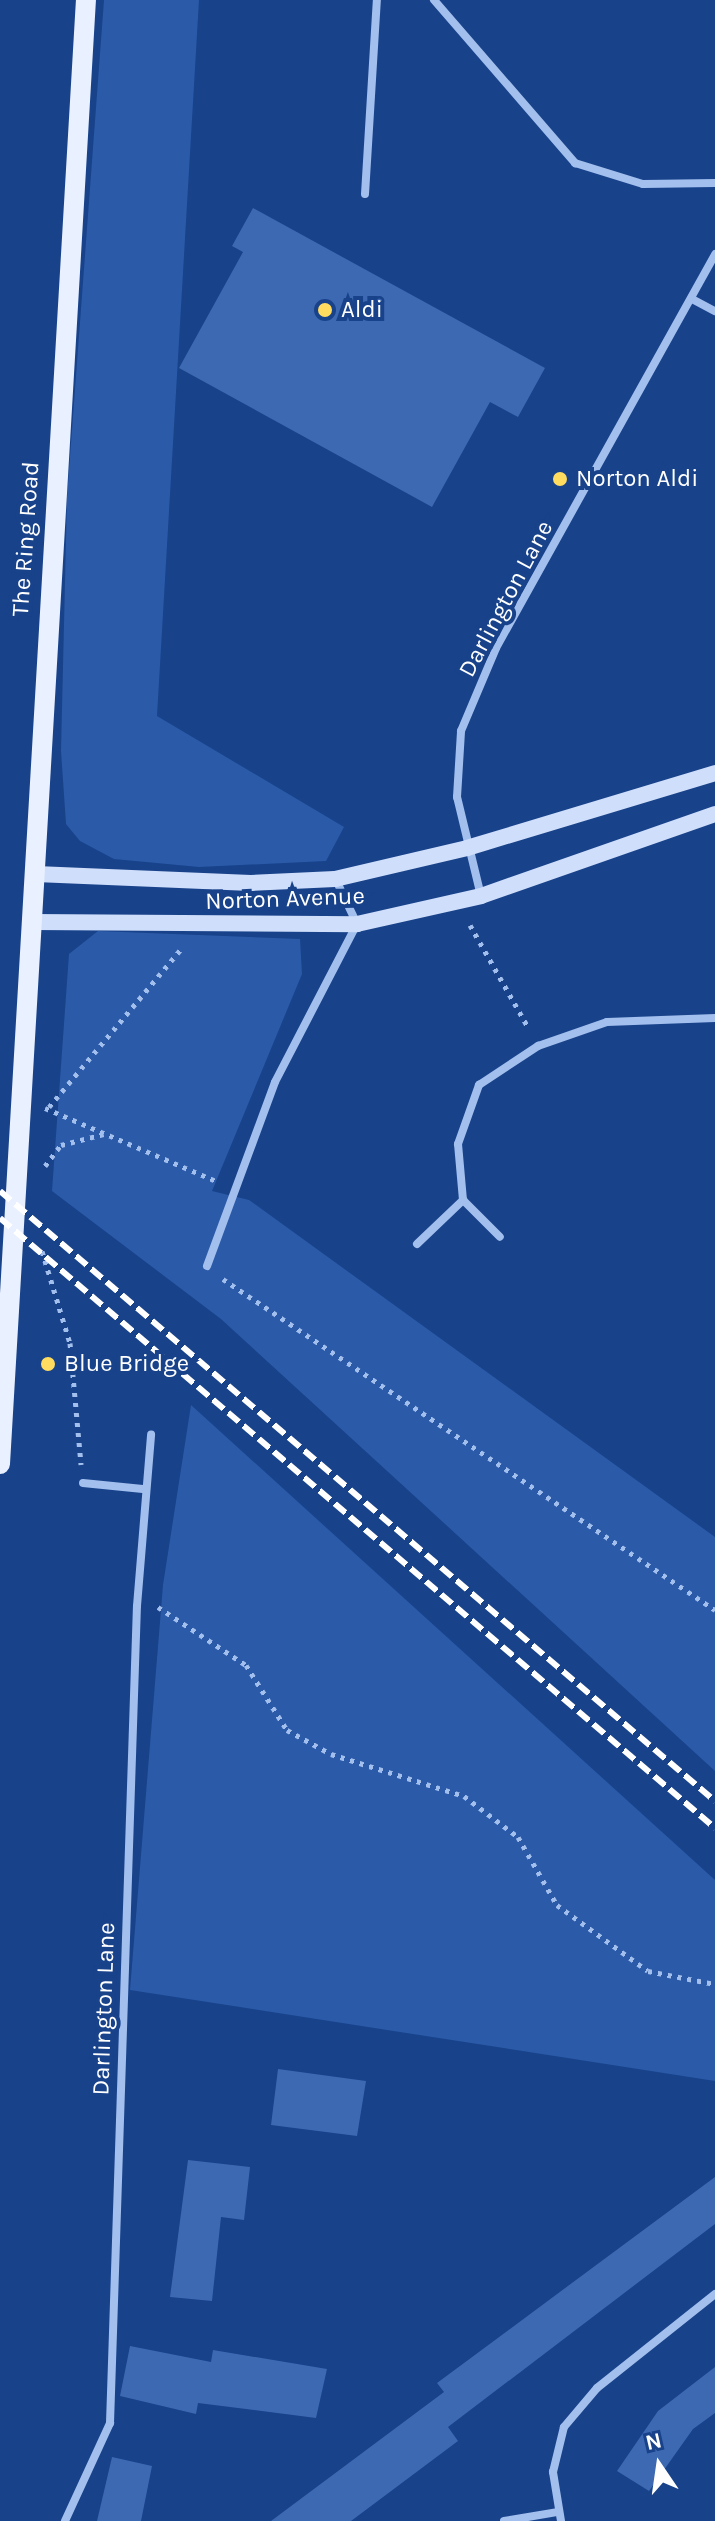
<!DOCTYPE html>
<html>
<head>
<meta charset="utf-8">
<style>
  body { margin:0 }
  #map { position:relative; width:715px; height:2521px; overflow:hidden; background:#18428a; font-family:Karla,sans-serif }
  div>[style] { position:absolute }
  .green>* { inset:0; background:#2b5aa8 }
  .building>* { inset:0; background:#3d69b2 }
  .path>* { height:5px; margin-top:-2.5px; transform-origin:0; background:repeating-linear-gradient(90deg,#a2bfee 0 4px,transparent 0 10px) }
  .street>* { height:8px; margin:-4px; padding:0 4px; transform-origin:4px; border-radius:4px; background:#a2bfee }
  .secondary>* { height:16px; margin:-8px; padding:0 8px; transform-origin:8px; border-radius:8px; background:#cfdefa }
  .primary>* { height:20px; margin:-10px; padding:0 10px; transform-origin:10px; border-radius:10px; background:#e9f0ff }
  .rail>* { height:6px; margin-top:-3px; transform-origin:0; background:repeating-linear-gradient(90deg,#fff 0 14px,transparent 0 20px) }
  .dots>* { width:22px; height:22px; translate:-50% -50%; box-sizing:border-box; border:4px solid #18428a; border-radius:50% }
  span { translate:-50% -50%; white-space:nowrap; text-align:center; line-height:1.15; -webkit-text-stroke:8px #18428a; paint-order:stroke }
  .poi-label { font-size:24px; color:#fff }
  .left { translate:0 -50%; text-align:left }
  .street-label { font-size:24px; color:#fff }
  .north { position:absolute; left:619px; top:2425px; width:80px; height:80px; -webkit-text-stroke:6px #18428a; paint-order:stroke; rotate:347deg; font-size:22px; font-weight:700; line-height:32px; text-align:center; color:#fff }
  .north::after { content:''; display:block; margin:auto; width:28px; height:36px; background:#fff; clip-path:polygon(50% 0,100% 100%,50% 72%,0 100%) }
</style>
</head>
<body>
<div id="map">
  <div class="green">
    <div style="clip-path:polygon(104px 0,199px 0,157px 716px,344px 827px,326px 861px,199px 867px,114px 859px,80px 841px,66px 824px,61px 751px,67px 497px)"></div>
    <div style="clip-path:polygon(98px 931px,300px 939px,302px 974px,212px 1191px,249px 1200px,715px 1537px,715px 1771px,221px 1319px,52px 1191px,69px 954px)"></div>
    <div style="clip-path:polygon(191px 1405px,715px 1880px,715px 2081px,130px 1990px,163px 1585px)"></div>
  </div>
  <div class="building">
    <div style="clip-path:polygon(253px 208px,545px 368px,518px 417px,490px 402px,432px 507px,179px 368px,243px 252px,232px 246px)"></div>
    <div style="clip-path:polygon(278px 2069px,366px 2081px,357px 2136px,271px 2125px)"></div>
    <div style="clip-path:polygon(188px 2160px,250px 2167px,244px 2220px,221px 2217px,212px 2301px,170px 2297px)"></div>
    <div style="clip-path:polygon(715px 2177px,715px 2224px,448px 2427px,458px 2441px,351px 2521px,271px 2521px,444px 2392px,437px 2383px)"></div>
    <div style="clip-path:polygon(130px 2346px,211px 2362px,213px 2350px,327px 2369px,316px 2418px,198px 2403px,196px 2414px,120px 2396px)"></div>
    <div style="clip-path:polygon(715px 2367px,715px 2413px,693px 2429px,649px 2491px,617px 2471px,658px 2411px)"></div>
    <div style="clip-path:polygon(112px 2457px,152px 2466px,141px 2521px,97px 2521px)"></div>
  </div>
  <div class="path">
    <div style="left:470px;top:925px;width:117px;rotate:60.4deg"></div>
    <div style="left:49px;top:1107px;width:206px;rotate:-50.1deg"></div>
    <div style="left:45px;top:1108px;width:186px;rotate:23.1deg"></div>
    <div style="left:45px;top:1166px;width:26px;rotate:-53deg"></div>
    <div style="left:61px;top:1145px;width:44px;rotate:-14.3deg"></div>
    <div style="left:42px;top:1251px;width:96px;rotate:73.1deg"></div>
    <div style="left:70px;top:1343px;width:122px;rotate:84.8deg"></div>
    <div style="left:223px;top:1279px;width:593px;rotate:33.93deg"></div>
    <div style="left:158px;top:1607px;width:105px;rotate:33.4deg"></div>
    <div style="left:246px;top:1665px;width:77px;rotate:57.8deg"></div>
    <div style="left:287px;top:1730px;width:50px;rotate:28.6deg"></div>
    <div style="left:331px;top:1754px;width:139px;rotate:17.5deg"></div>
    <div style="left:464px;top:1796px;width:68px;rotate:37.2deg"></div>
    <div style="left:518px;top:1837px;width:78px;rotate:60.2deg"></div>
    <div style="left:557px;top:1905px;width:112px;rotate:36deg"></div>
    <div style="left:648px;top:1971px;width:68px;rotate:11deg"></div>
  </div>
  <div class="street">
    <div style="left:434px;top:0;width:216px;rotate:49.1deg"></div>
    <div style="left:575px;top:163px;width:71px;rotate:17.2deg"></div>
    <div style="left:643px;top:184px;width:72px;rotate:-0.8deg"></div>
    <div style="left:365px;top:194px;width:194px;rotate:-86.5deg"></div>
    <div style="left:692px;top:299px;width:26px;rotate:28deg"></div>
    <div style="left:481px;top:896px;width:102px;rotate:-103.6deg"></div>
    <div style="left:457px;top:797px;width:66px;rotate:-86.5deg"></div>
    <div style="left:461px;top:731px;width:90px;rotate:-67.1deg"></div>
    <div style="left:496px;top:648px;width:451px;rotate:-60.9deg"></div>
    <div style="left:463px;top:1200px;width:56px;rotate:-95.1deg"></div>
    <div style="left:458px;top:1144px;width:63px;rotate:-70.4deg"></div>
    <div style="left:479px;top:1085px;width:71px;rotate:-33.5deg"></div>
    <div style="left:538px;top:1046px;width:73px;rotate:-19.2deg"></div>
    <div style="left:607px;top:1022px;width:108px;rotate:-2.1deg"></div>
    <div style="left:417px;top:1244px;width:64px;rotate:-43.7deg"></div>
    <div style="left:463px;top:1200px;width:52px;rotate:45deg"></div>
    <div style="left:207px;top:1266px;width:196px;rotate:-69.7deg"></div>
    <div style="left:275px;top:1082px;width:178px;rotate:-62.6deg"></div>
    <div style="left:357px;top:924px;width:49px;rotate:-115.5deg"></div>
    <div style="left:83px;top:1483px;width:60px;rotate:5.7deg"></div>
    <div style="left:65px;top:2521px;width:108px;rotate:-65.3deg"></div>
    <div style="left:110px;top:2423px;width:817px;rotate:-88.11deg"></div>
    <div style="left:137px;top:1606px;width:172px;rotate:-85.3deg"></div>
    <div style="left:504px;top:2521px;width:55px;rotate:-9.5deg"></div>
    <div style="left:561px;top:2521px;width:50px;rotate:-99.3deg"></div>
    <div style="left:553px;top:2472px;width:46px;rotate:-76.3deg"></div>
    <div style="left:564px;top:2427px;width:51px;rotate:-49.8deg"></div>
    <div style="left:597px;top:2388px;width:151px;rotate:-38.5deg"></div>
  </div>
  <div class="secondary">
    <div style="left:36px;top:874px;width:215px;rotate:2.4deg"></div>
    <div style="left:251px;top:883px;width:84px;rotate:-2.7deg"></div>
    <div style="left:335px;top:879px;width:136px;rotate:-13.2deg"></div>
    <div style="left:467px;top:848px;width:259px;rotate:-16.8deg"></div>
    <div style="left:32px;top:922px;width:325px;rotate:0.4deg"></div>
    <div style="left:357px;top:924px;width:127px;rotate:-12.7deg"></div>
    <div style="left:481px;top:896px;width:248px;rotate:-19.3deg"></div>
  </div>
  <div class="primary">
    <div style="left:0;top:1464px;width:1467px;rotate:-86.64deg"></div>
  </div>
  <div class="rail">
    <div style="left:0;top:1191px;width:940px;rotate:40.47deg"></div>
    <div style="left:0;top:1218px;width:940px;rotate:40.47deg"></div>
  </div>
  <div class="dots">
    <div style="left:325px;top:310px;background:#ffdc5f"></div>
    <div style="left:560px;top:479px;background:#ffdc5f"></div>
    <div style="left:48px;top:1364px;background:#ffdc5f"></div>
  </div>
  <div class="poi-label">
    <span class="left" style="left:341px;top:310px">Aldi</span>
    <span class="left" style="left:576px;top:479px">Norton Aldi</span>
    <span class="left" style="left:64px;top:1364px">Blue Bridge</span>
  </div>
  <div class="street-label">
    <span style="left:26px;top:539px;rotate:-86deg">The Ring Road</span>
    <span style="left:506px;top:599px;rotate:-62deg">Darlington Lane</span>
    <span style="left:285px;top:899px;rotate:-2deg">Norton Avenue</span>
    <span style="left:104px;top:2009px;rotate:-88deg">Darlington Lane</span>
  </div>
  <div class="north">N</div>
</div>
</body>
</html>
